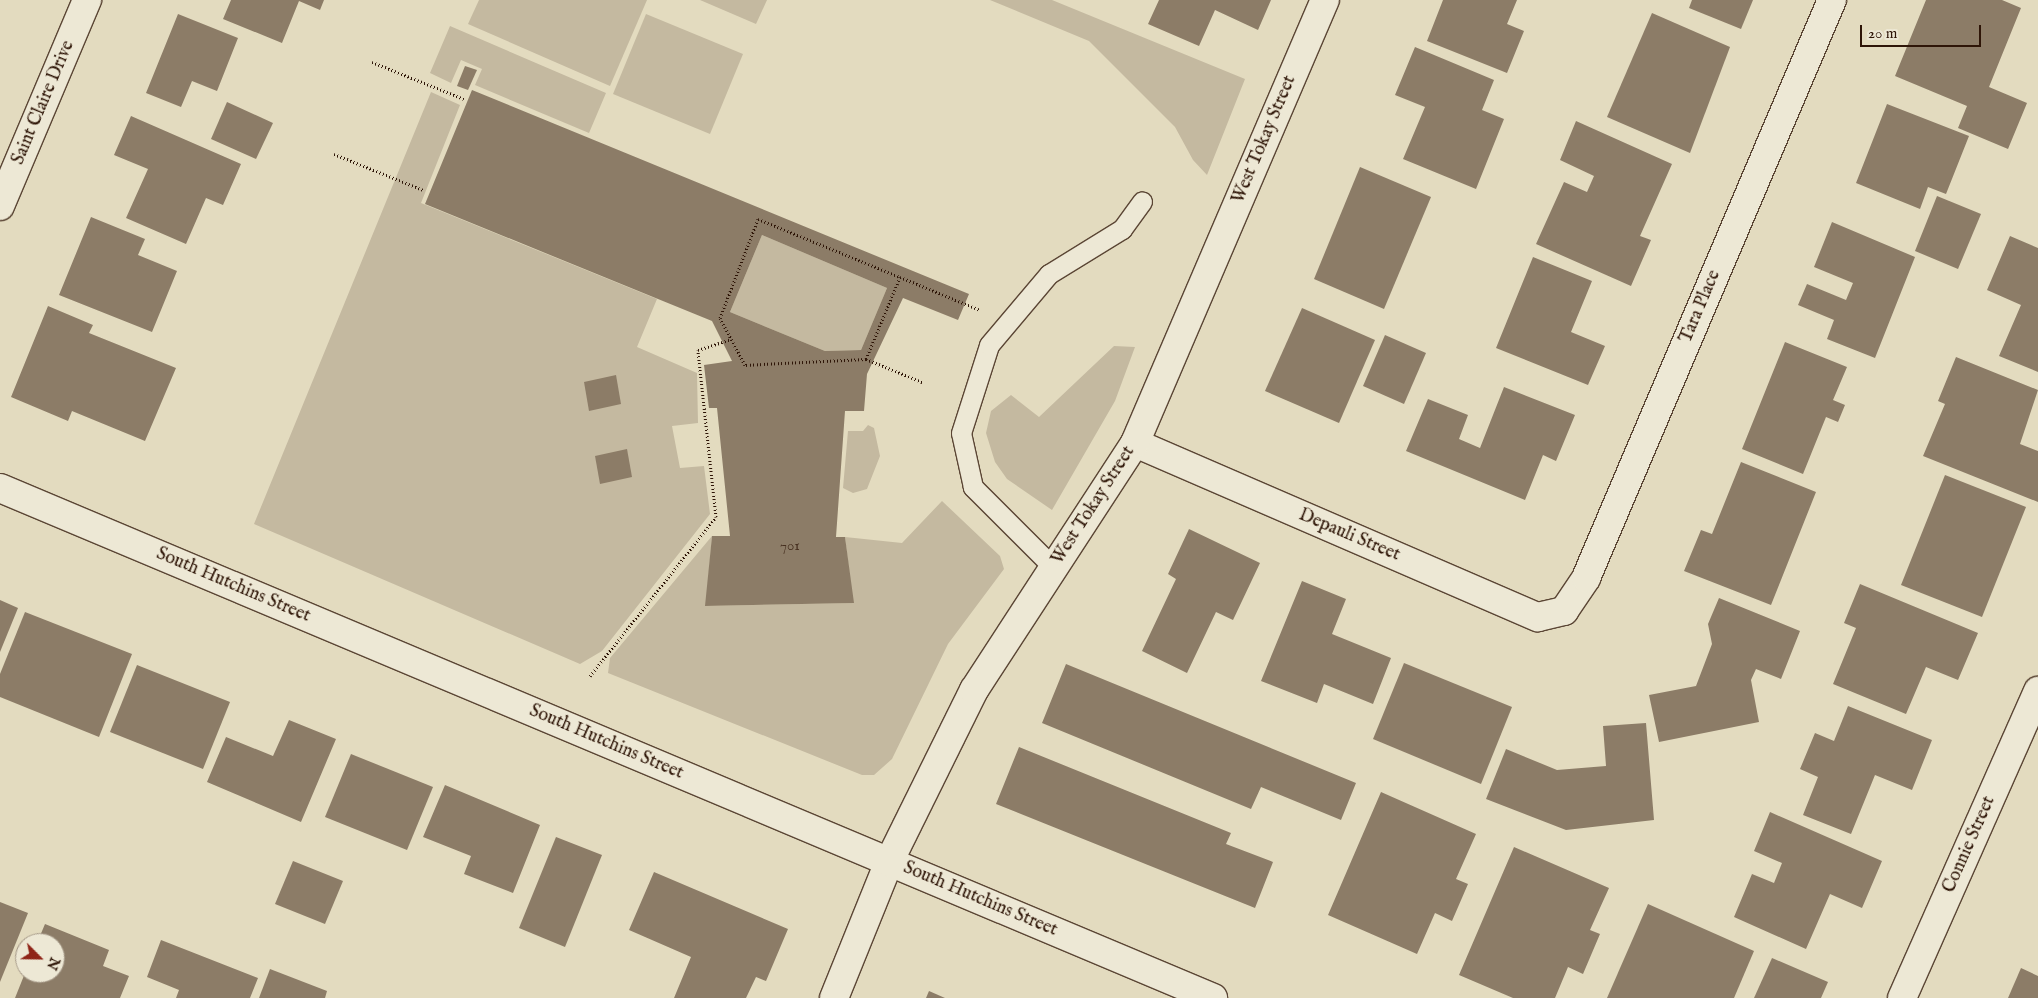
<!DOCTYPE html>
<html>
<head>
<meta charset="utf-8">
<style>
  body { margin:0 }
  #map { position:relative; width:2038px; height:998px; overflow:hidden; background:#e3dbbf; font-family:"IM FELL English",serif }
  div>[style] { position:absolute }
  .green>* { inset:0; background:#c4b9a0 }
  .building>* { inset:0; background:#8c7c67 }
  .path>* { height:3px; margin-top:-1.5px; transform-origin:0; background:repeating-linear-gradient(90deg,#2e1507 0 1px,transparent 0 3.5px) }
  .roads { filter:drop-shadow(1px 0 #5b4635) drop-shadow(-1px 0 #5b4635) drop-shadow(0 1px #5b4635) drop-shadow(0 -1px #5b4635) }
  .service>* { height:19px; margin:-9.5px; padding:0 9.5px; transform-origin:9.5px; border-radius:9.5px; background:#ede8d5 }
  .minor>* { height:28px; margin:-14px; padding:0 14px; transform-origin:14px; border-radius:14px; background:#ede8d5 }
  .secondary>* { height:28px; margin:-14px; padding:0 14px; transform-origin:14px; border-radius:14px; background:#ede8d5 }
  span { translate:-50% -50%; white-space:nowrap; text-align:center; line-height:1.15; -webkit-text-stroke:4.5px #ede8d5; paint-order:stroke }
  .number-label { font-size:15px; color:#462f1f }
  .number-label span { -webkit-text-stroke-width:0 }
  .street-label { font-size:18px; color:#2e1507 }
  .north { position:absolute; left:15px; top:933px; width:50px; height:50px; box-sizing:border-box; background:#ede8d5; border:1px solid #a19483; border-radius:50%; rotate:113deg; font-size:14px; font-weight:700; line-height:20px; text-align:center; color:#2e1507 }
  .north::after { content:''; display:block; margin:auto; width:18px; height:22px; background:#8f2418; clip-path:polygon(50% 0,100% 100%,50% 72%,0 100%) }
  .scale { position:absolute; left:1860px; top:25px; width:121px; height:22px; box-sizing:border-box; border:2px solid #2e1507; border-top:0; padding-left:6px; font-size:15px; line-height:18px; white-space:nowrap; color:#2e1507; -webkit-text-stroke:4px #ede8d5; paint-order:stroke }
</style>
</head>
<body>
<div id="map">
  <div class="green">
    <div style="clip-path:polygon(479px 0,647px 0,610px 86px,468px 24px)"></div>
    <div style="clip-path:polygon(700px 0,767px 0,756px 24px)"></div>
    <div style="clip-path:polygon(990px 0,1052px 0,1245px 79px,1207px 175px,1193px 160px,1175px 127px,1089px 41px)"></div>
    <div style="clip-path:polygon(646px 14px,743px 54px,710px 134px,613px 94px)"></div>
    <div style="clip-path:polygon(450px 26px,606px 93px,589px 133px,475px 85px,482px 69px,461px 60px,451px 83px,430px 73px)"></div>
    <div style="clip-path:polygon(431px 92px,460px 105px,421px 203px,657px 299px,637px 347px,697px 373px,698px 423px,672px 426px,680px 468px,704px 466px,710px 514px,602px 651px,580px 664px,254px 524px)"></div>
    <div style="clip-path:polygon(762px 235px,887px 288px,861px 350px,825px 351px,730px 312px)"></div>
    <div style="clip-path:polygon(1114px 346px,1135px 347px,1115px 401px,1052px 510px,1007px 479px,995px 462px,986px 433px,991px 411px,1011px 395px,1039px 417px)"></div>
    <div style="clip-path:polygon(868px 425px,874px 428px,880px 456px,867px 489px,853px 493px,843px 488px,848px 431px,863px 431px)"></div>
    <div style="clip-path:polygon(942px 501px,1000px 556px,1004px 569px,948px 644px,892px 759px,874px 775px,862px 775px,608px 673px,610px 658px,712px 536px,706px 606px,853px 603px,845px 537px,902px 543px)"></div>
  </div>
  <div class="building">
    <div style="clip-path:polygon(231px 0,324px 0,320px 10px,299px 1px,282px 43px,223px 19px)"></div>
    <div style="clip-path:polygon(1159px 0,1271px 0,1258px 30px,1215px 10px,1199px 46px,1148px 24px)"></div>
    <div style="clip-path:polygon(1443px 0,1517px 0,1507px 24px,1524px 31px,1507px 73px,1427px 41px)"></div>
    <div style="clip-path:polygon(1692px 0,1753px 0,1741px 29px,1689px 8px)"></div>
    <div style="clip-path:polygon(1926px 0,2002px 0,2021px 8px,1989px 87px,2027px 103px,2008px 149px,1958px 128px,1967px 106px,1895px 76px)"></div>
    <div style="clip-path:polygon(1652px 13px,1730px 47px,1690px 153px,1607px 117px)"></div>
    <div style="clip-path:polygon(178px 14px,238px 38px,217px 91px,192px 81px,181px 107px,146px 93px)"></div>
    <div style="clip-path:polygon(1415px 47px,1494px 80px,1482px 110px,1504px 119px,1476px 189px,1403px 159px,1425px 107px,1395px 95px)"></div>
    <div style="clip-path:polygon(465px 66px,477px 70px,468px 90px,457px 86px)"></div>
    <div style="clip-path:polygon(evenodd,472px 90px,969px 294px,958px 320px,903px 298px,867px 374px,864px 411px,845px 411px,836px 537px,845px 537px,854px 603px,705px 606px,712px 536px,730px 536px,717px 408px,709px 408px,704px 365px,732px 361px,712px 321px,425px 204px,472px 90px,762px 235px,887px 288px,861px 350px,825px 351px,730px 312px,762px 235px)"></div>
    <div style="clip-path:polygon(227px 102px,273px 123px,256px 159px,211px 139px)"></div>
    <div style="clip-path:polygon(1887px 104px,1969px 136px,1946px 194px,1928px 187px,1920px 209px,1856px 183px)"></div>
    <div style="clip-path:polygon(131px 116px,241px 164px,223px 205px,206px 198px,186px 244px,126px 218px,148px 169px,114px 155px)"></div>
    <div style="clip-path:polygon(1576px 121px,1672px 164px,1640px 236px,1651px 240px,1631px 286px,1536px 244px,1564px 182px,1587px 192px,1594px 176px,1560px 160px)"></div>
    <div style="clip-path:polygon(1360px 167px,1431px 197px,1384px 309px,1314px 279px)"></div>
    <div style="clip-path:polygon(1937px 196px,1981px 214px,1958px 269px,1915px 251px)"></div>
    <div style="clip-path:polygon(91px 217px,145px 239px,138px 255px,177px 271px,152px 332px,59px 295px)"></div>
    <div style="clip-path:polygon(1832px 222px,1915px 257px,1875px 358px,1827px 339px,1834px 320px,1798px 305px,1807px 284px,1846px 300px,1853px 283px,1814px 267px)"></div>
    <div style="clip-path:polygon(2010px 236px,2038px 248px,2038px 372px,1999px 356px,2021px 305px,1987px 290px)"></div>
    <div style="clip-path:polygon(1533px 257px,1592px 281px,1571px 332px,1605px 346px,1588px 385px,1496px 348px)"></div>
    <div style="clip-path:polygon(48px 306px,93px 325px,89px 333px,176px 368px,145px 441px,72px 411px,68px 421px,11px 397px)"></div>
    <div style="clip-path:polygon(1302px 308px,1375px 340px,1339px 423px,1265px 391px)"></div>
    <div style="clip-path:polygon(1385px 335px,1426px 353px,1404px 404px,1363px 386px)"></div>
    <div style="clip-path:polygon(1785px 342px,1847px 367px,1833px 400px,1845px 405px,1838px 422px,1826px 417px,1803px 474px,1742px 449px)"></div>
    <div style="clip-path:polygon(1956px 357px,2038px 390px,2020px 444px,2038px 451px,2038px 502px,1923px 456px,1945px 404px,1938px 401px)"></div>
    <div style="clip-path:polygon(616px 375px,621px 404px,589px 411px,584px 382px)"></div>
    <div style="clip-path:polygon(1504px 387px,1575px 415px,1556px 461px,1543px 455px,1525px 500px,1406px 451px,1428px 399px,1468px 415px,1459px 439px,1480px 448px)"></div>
    <div style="clip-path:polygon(627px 449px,632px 477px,600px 484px,595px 456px)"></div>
    <div style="clip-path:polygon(1741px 462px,1816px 492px,1771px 605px,1684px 571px,1701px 530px,1712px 534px)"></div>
    <div style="clip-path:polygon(1945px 475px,2026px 507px,1982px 617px,1901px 585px)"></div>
    <div style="clip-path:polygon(1189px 529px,1260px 563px,1233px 620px,1216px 612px,1187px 673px,1142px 651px,1176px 579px,1168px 574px)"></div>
    <div style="clip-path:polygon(1302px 581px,1346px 599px,1332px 634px,1391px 658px,1373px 704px,1324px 684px,1317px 703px,1261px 681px)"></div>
    <div style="clip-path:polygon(1860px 584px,1978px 633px,1958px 680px,1926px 667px,1906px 714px,1833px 684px,1856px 628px,1844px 623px)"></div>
    <div style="clip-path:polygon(1719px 598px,1800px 631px,1781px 679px,1756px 669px,1751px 680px,1759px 722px,1659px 742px,1649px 695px,1696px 686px,1712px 644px,1708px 624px)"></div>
    <div style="clip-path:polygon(0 600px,18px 608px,0 652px)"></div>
    <div style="clip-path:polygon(25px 612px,132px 654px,99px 737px,0 697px,0 674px)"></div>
    <div style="clip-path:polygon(1404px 663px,1512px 707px,1481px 784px,1373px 739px)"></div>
    <div style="clip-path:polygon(1066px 664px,1356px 783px,1341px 820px,1261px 787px,1251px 809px,1042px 723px)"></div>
    <div style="clip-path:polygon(137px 665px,230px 702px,203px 769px,110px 732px)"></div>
    <div style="clip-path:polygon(1848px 706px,1932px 740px,1912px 790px,1875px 775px,1851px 834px,1803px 815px,1818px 777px,1800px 769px,1815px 733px,1834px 741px)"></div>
    <div style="clip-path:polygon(289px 720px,336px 739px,301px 822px,207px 782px,226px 737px,273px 756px)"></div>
    <div style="clip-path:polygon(1646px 723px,1654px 820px,1566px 830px,1486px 799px,1506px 749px,1557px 770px,1606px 766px,1603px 726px)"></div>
    <div style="clip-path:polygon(1019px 747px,1231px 833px,1226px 844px,1273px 862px,1255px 908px,996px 804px)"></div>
    <div style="clip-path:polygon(351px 754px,433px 787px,407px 850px,325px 817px)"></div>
    <div style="clip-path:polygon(445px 785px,540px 825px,513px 893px,464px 874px,471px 856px,423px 837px)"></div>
    <div style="clip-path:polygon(1381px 792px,1476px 834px,1456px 879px,1468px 884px,1452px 921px,1435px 913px,1417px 954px,1328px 915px)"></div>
    <div style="clip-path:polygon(1770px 812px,1882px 861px,1862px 908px,1830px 894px,1806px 949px,1734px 917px,1752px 874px,1774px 883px,1782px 863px,1754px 851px)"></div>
    <div style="clip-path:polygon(556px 837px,602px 855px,565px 947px,519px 928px)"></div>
    <div style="clip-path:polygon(1514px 847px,1609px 888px,1590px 930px,1600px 934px,1583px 974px,1568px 967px,1555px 998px,1513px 998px,1459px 975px)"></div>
    <div style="clip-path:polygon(293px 861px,343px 881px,325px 924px,275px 904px)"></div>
    <div style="clip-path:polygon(654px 872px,788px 929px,766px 981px,756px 977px,746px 998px,674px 998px,691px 957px,629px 930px)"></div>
    <div style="clip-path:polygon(0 902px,28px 913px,0 982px)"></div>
    <div style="clip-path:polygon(1648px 904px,1754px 951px,1734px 998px,1607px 998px)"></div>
    <div style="clip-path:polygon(45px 924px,109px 950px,103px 966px,129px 976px,120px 998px,15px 998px,25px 973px,55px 973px,55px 943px,37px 943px)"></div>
    <div style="clip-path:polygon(161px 940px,258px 978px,250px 998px,176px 998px,179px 990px,147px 977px)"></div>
    <div style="clip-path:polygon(1772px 958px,1828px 982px,1821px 998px,1754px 998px)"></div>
    <div style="clip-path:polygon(2021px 968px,2038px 976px,2038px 998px,2008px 998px)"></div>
    <div style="clip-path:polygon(270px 969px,327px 991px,325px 998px,259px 998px)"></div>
    <div style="clip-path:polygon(929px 991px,945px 998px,926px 998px)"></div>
  </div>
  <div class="path">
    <div style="left:372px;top:62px;width:99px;rotate:21.9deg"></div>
    <div style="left:334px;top:154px;width:96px;rotate:22deg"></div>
    <div style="left:900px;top:277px;width:89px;rotate:112.5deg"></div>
    <div style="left:866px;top:359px;width:121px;rotate:177.2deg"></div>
    <div style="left:745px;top:365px;width:53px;rotate:-118deg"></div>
    <div style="left:720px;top:318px;width:106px;rotate:-69deg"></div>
    <div style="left:758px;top:219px;width:153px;rotate:22.2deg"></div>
    <div style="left:900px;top:277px;width:87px;rotate:22.4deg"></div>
    <div style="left:866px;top:359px;width:61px;rotate:22.3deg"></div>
    <div style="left:590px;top:676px;width:203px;rotate:-51.6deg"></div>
    <div style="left:716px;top:517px;width:168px;rotate:-96.2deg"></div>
    <div style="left:698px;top:350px;width:35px;rotate:-18deg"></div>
  </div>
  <div class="roads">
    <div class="service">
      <div style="left:1054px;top:568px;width:115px;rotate:-135deg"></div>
      <div style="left:973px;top:487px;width:55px;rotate:-102.5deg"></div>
      <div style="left:961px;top:433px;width:92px;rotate:-72.3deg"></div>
      <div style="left:989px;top:345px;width:93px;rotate:-49.8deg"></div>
      <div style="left:1049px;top:274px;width:86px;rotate:-31.7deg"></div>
      <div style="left:1122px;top:229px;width:34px;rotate:-54deg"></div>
    </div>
    <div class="minor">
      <div style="left:0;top:206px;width:224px;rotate:-67.1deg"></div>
      <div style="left:1135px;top:443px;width:439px;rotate:23.4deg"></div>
      <div style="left:1538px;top:617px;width:27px;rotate:-13deg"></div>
      <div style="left:1564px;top:611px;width:40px;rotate:-56deg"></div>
      <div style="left:1586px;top:578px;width:628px;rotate:-66.95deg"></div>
      <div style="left:834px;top:998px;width:147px;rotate:-68deg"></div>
      <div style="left:889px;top:862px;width:192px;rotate:-63.7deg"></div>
      <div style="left:974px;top:690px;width:295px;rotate:-56.9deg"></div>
      <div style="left:1135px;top:443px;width:482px;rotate:-66.8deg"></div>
      <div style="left:1902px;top:998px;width:336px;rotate:-66.1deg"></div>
    </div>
    <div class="secondary">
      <div style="left:0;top:488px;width:1316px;rotate:22.8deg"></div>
    </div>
  </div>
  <div class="number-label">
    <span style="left:790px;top:546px">701</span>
  </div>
  <div class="street-label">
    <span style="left:44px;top:103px;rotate:-67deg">Saint Claire Drive</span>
    <span style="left:1265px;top:140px;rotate:-67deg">West Tokay Street</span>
    <span style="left:1701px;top:307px;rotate:-67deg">Tara Place</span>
    <span style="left:1094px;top:506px;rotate:-57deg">West Tokay Street</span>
    <span style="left:1349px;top:536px;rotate:23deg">Depauli Street</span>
    <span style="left:233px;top:586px;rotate:23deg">South Hutchins Street</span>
    <span style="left:606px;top:743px;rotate:23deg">South Hutchins Street</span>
    <span style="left:1970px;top:845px;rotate:-66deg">Connie Street</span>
    <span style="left:980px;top:900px;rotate:23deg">South Hutchins Street</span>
  </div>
  <div class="north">N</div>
  <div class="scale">20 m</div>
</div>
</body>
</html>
